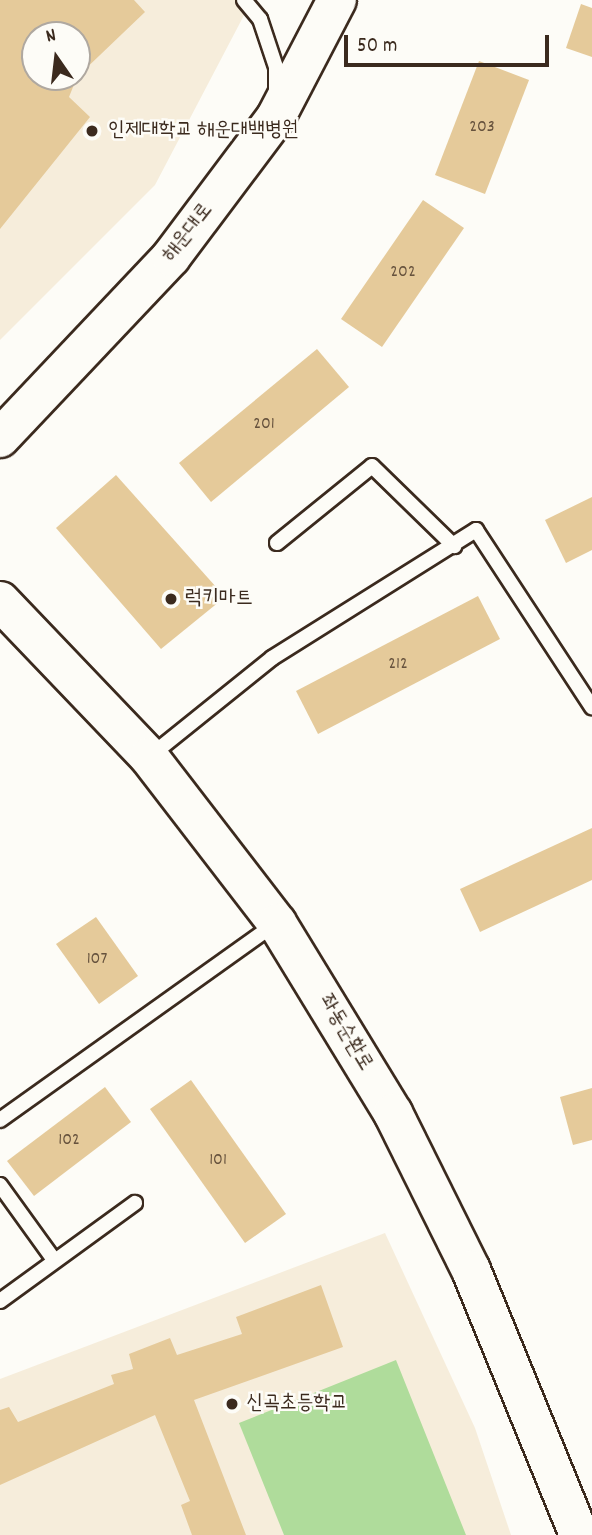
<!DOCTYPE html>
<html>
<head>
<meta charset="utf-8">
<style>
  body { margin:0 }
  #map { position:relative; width:592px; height:1535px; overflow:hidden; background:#fdfcf7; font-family:Dekko,"Poor Story",sans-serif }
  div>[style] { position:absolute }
  .built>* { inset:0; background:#f6eddb }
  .green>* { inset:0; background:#afdc9b }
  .building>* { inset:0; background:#e5ca9a }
  .roads { filter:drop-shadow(2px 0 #3b2a1e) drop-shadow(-2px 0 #3b2a1e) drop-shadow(0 2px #3b2a1e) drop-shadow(0 -2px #3b2a1e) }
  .lane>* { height:14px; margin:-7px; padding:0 7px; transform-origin:7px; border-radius:7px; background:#fdfcf7 }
  .secondary>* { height:38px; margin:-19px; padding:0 19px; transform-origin:19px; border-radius:19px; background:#fdfcf7 }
  .dots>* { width:19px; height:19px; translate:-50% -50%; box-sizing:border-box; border:4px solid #fdfcf7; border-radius:50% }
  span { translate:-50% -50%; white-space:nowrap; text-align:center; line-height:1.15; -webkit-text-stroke:5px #fdfcf7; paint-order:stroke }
  .number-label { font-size:18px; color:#66523d }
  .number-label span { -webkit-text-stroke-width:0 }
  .poi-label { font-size:21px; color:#3b2a1e }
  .left { translate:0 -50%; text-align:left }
  .street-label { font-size:21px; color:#3b2a1e }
  .north { position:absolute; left:21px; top:21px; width:70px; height:70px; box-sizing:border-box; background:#fdfcf7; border:2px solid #afa8a0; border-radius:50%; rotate:346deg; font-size:19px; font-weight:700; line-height:28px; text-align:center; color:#3b2a1e }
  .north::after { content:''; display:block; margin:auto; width:24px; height:32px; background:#3b2a1e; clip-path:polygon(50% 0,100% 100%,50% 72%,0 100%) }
  .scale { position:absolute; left:344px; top:35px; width:205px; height:32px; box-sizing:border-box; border:4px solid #3b2a1e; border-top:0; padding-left:9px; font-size:21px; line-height:24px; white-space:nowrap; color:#3b2a1e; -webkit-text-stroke:5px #fdfcf7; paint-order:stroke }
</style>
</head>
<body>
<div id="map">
  <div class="built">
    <div style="clip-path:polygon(evenodd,0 0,252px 0,155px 185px,0 340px,0 0,35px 35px,77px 35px,77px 77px,35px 77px,35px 35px)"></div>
    <div style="clip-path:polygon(385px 1233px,475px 1428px,511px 1535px,0 1535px,0 1379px)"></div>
  </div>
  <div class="green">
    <div style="clip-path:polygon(396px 1360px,466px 1535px,284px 1535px,239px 1423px)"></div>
  </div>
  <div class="building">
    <div style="clip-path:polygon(0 0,134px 0,145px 12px,77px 77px,77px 35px,35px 35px,35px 77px,77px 77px,69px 97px,90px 117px,0 229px)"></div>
    <div style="clip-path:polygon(581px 4px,592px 8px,592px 57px,566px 48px)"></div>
    <div style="clip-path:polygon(479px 61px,529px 80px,485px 194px,435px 175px)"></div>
    <div style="clip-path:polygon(423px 200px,464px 228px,382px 347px,341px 319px)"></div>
    <div style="clip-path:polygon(317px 349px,349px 387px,211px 502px,179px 463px)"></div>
    <div style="clip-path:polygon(116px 475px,225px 597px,161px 649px,56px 528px)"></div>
    <div style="clip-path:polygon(592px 497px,592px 550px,566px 563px,545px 520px)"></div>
    <div style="clip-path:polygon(478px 596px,500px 639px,318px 734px,296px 691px)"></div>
    <div style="clip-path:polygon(592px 828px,592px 880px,480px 932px,460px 889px)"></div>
    <div style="clip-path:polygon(96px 917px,138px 976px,99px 1004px,56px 944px)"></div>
    <div style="clip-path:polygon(191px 1080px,286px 1214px,245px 1243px,150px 1109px)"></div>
    <div style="clip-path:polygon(105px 1087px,131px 1122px,34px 1196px,7px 1161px)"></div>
    <div style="clip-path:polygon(592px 1088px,592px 1140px,573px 1145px,560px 1097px)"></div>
    <div style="clip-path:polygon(321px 1285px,343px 1347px,194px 1400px,246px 1535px,192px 1535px,181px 1505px,190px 1501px,155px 1415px,0 1485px,0 1410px,9px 1407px,18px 1422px,114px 1384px,111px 1375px,133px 1369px,129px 1354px,170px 1338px,177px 1355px,242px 1334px,236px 1317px)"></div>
  </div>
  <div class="roads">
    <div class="lane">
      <div style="left:244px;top:0;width:25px;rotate:50deg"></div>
      <div style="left:260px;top:19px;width:51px;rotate:71.6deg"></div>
      <div style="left:276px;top:67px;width:25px;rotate:90deg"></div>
      <div style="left:277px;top:543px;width:122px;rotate:-39deg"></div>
      <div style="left:372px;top:466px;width:115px;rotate:44.3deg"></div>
      <div style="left:149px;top:757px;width:158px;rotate:-38.8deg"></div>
      <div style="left:272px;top:658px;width:241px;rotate:-32.1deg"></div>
      <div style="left:476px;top:530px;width:212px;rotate:56.8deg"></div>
      <div style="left:0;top:1120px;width:339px;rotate:-35.5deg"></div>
      <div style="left:0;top:1185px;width:92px;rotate:54.2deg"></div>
      <div style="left:0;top:1301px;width:167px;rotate:-36deg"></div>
    </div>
    <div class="secondary">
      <div style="left:0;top:438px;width:249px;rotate:-46.6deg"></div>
      <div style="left:171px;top:257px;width:175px;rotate:-53.1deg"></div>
      <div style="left:276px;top:117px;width:132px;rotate:-62.5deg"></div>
      <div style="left:0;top:601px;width:216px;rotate:46.3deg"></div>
      <div style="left:149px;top:757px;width:210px;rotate:52.4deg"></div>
      <div style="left:277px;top:923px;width:223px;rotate:58.6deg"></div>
      <div style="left:393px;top:1113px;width:175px;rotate:63.6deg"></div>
      <div style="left:471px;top:1270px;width:286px;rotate:67.8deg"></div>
    </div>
  </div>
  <div class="dots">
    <div style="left:92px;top:131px;background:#3b2a1e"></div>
    <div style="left:171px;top:599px;background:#3b2a1e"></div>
    <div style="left:232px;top:1404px;background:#3b2a1e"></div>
  </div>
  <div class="number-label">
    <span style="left:482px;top:128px">203</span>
    <span style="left:403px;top:273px">202</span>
    <span style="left:264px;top:425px">201</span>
    <span style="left:398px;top:665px">212</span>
    <span style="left:97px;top:960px">107</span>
    <span style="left:69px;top:1141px">102</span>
    <span style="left:218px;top:1161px">101</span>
  </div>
  <div class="poi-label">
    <span class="left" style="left:108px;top:131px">인제대학교 해운대백병원</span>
    <span class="left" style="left:185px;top:599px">럭키마트</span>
    <span class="left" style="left:246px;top:1404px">신곡초등학교</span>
  </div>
  <div class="street-label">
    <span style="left:188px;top:233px;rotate:-52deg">해운대로</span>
    <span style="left:345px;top:1033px;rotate:59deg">좌동순환로</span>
  </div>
  <div class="north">N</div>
  <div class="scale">50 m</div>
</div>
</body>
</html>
